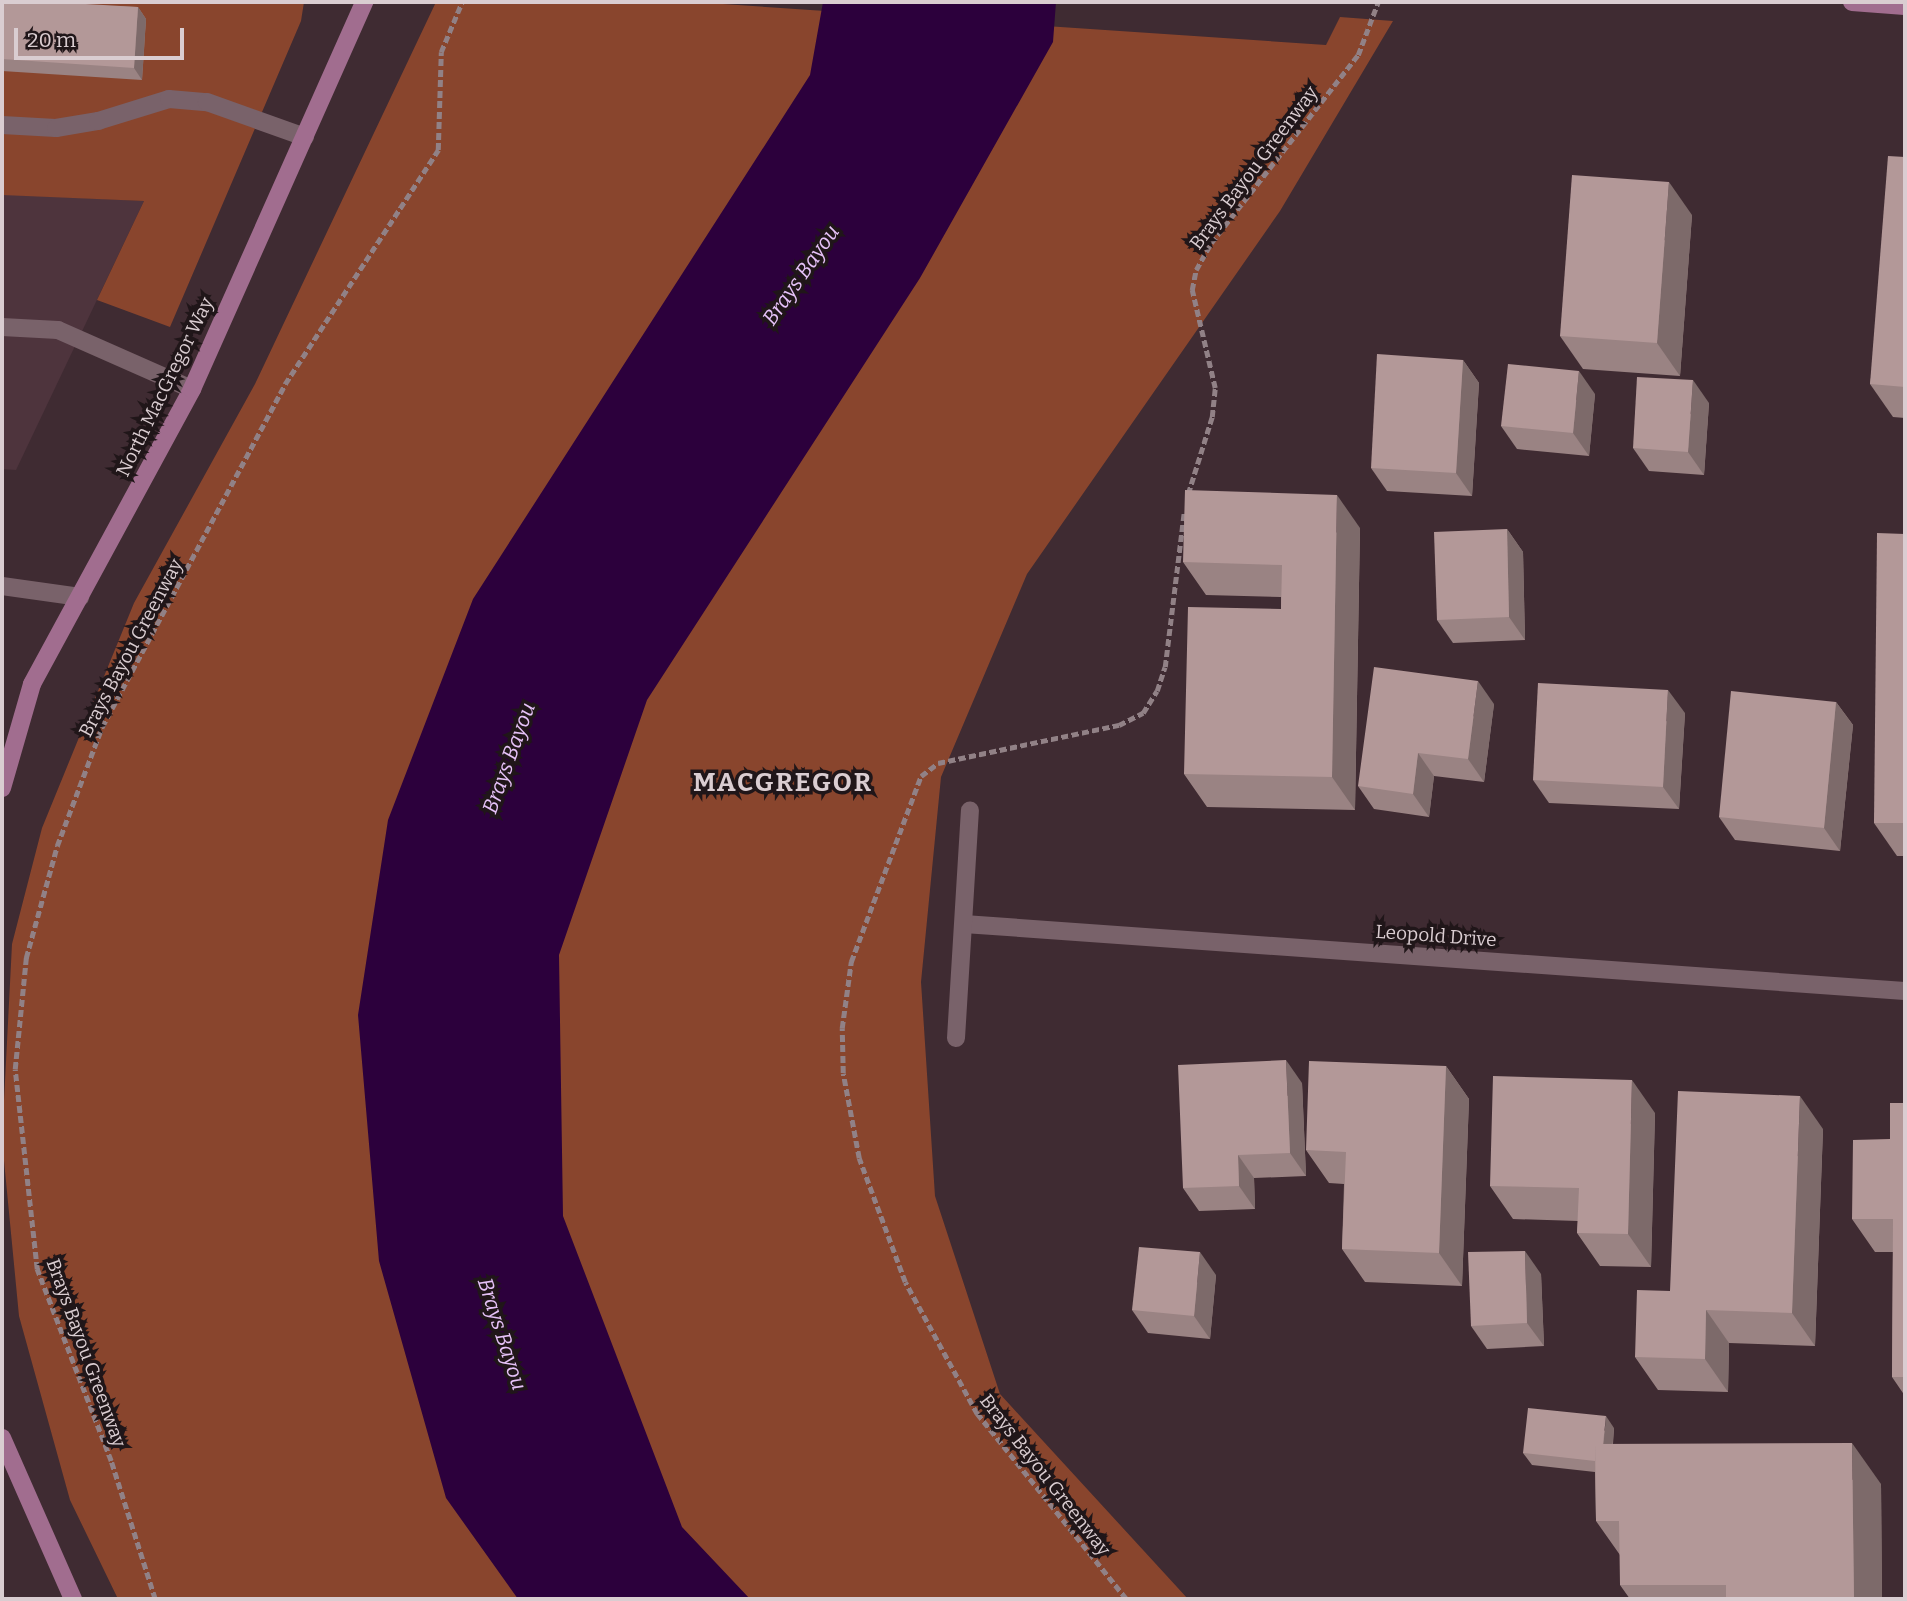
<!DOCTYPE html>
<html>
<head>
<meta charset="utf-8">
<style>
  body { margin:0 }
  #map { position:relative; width:1907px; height:1601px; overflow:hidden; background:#3f2b32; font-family:Bitter,serif }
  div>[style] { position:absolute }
  .built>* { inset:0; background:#4e343d }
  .green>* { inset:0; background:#89452d }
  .water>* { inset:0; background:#2c003c }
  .path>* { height:4.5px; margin-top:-2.25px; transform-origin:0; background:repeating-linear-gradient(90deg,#918186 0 7px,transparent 0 10.5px) }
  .lane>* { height:18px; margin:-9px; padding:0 9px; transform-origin:9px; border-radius:9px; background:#79626a }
  .street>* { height:18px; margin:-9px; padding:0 9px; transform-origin:9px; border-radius:9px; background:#79626a }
  .secondary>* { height:18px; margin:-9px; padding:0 9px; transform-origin:9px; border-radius:9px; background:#a16d8f }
  .wall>* { inset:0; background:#9a8383 }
  .shaded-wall>* { inset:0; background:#7d6a6a }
  .building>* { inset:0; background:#b39898 }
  span { translate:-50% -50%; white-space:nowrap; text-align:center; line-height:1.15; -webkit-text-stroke:7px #201619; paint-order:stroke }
  .street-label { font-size:19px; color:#dacdd1 }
  .water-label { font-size:21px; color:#e6c2f8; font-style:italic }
  .district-label { font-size:26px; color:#dacdd1; font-weight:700; letter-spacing:2px }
  .frame { position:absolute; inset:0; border:4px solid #dacdd1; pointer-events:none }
  .scale { position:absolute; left:14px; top:28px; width:170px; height:32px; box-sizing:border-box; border:4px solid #dacdd1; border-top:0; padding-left:9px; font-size:21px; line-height:24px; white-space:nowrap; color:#dacdd1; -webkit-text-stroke:5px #201619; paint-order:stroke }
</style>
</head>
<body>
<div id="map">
  <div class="built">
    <div style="clip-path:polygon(2px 194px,144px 201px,16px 470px,2px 469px)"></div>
  </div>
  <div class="green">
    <div style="clip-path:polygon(2px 2px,304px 2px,301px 21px,170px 327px,97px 300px,144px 201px,2px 195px)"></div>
    <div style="clip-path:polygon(436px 2px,693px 2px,1326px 45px,1340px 17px,1393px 21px,1280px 211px,1027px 574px,941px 777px,921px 982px,935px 1196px,1000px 1394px,1188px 1599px,118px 1599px,70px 1500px,19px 1316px,2px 1140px,12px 944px,42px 828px,134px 603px,255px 384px)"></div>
  </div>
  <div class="water">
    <div style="clip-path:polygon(823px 2px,1056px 2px,1053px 42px,920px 278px,647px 700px,559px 955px,563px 1216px,682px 1527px,750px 1599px,518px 1599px,446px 1498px,379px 1261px,358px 1015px,388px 820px,473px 599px,810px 75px)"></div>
  </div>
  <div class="path">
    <div style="left:1188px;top:494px;width:81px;rotate:-72.7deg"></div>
    <div style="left:1212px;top:417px;width:29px;rotate:-84deg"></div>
    <div style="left:1215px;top:388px;width:101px;rotate:-103.2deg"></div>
    <div style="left:1192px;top:290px;width:20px;rotate:-79deg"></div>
    <div style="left:1196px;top:270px;width:31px;rotate:-61deg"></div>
    <div style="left:1211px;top:243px;width:239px;rotate:-52deg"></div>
    <div style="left:1358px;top:55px;width:57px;rotate:-69.3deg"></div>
    <div style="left:155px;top:1599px;width:145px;rotate:-107.7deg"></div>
    <div style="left:111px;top:1461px;width:206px;rotate:-111.1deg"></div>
    <div style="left:37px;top:1269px;width:201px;rotate:-96.3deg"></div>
    <div style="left:15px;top:1069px;width:112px;rotate:-84.3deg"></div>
    <div style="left:26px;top:958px;width:116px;rotate:-74.5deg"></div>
    <div style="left:57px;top:846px;width:127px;rotate:-69.3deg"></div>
    <div style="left:102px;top:727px;width:389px;rotate:-61.9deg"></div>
    <div style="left:285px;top:384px;width:280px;rotate:-56.8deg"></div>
    <div style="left:438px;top:150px;width:98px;rotate:-88.2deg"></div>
    <div style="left:441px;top:52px;width:54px;rotate:-67.2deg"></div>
    <div style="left:1126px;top:1599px;width:238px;rotate:-128.8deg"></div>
    <div style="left:977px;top:1414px;width:150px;rotate:-118.6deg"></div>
    <div style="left:905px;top:1282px;width:132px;rotate:-110.4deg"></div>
    <div style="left:859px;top:1158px;width:86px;rotate:-100.7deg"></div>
    <div style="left:843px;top:1073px;width:45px;rotate:-91.3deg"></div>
    <div style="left:842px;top:1028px;width:67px;rotate:-82.2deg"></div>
    <div style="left:851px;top:962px;width:199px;rotate:-69.4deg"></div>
    <div style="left:921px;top:776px;width:21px;rotate:-37deg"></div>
    <div style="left:938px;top:763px;width:185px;rotate:-11.9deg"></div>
    <div style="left:1119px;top:725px;width:27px;rotate:-27deg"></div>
    <div style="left:1143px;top:713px;width:26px;rotate:-58deg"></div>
    <div style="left:1157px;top:691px;width:25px;rotate:-72deg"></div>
    <div style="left:1165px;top:667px;width:155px;rotate:-83deg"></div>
  </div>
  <div class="lane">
    <div style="left:2px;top:125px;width:54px;rotate:3.2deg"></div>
    <div style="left:56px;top:128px;width:43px;rotate:-9.5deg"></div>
    <div style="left:98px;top:121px;width:74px;rotate:-17.2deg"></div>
    <div style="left:169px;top:99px;width:38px;rotate:5deg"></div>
    <div style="left:207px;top:102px;width:104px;rotate:19.7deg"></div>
    <div style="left:2px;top:327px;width:56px;rotate:3.1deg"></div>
    <div style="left:58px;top:330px;width:146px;rotate:23.8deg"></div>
    <div style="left:2px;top:586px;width:79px;rotate:8deg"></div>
  </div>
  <div class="street">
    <div style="left:964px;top:924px;width:943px;rotate:4.07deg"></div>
    <div style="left:956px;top:1038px;width:228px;rotate:-86.5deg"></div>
  </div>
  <div class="secondary">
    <div style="left:1852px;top:2px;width:53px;rotate:4.3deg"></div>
    <div style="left:2px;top:788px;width:108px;rotate:-73.9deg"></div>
    <div style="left:32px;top:684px;width:336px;rotate:-61.5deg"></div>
    <div style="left:192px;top:389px;width:424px;rotate:-66deg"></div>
    <div style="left:2px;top:1438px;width:176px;rotate:66.2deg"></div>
  </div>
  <div class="wall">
    <div style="clip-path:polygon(2px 2px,138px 7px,146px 19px,142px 80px,2px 71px)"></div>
    <div style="clip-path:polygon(1905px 157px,1905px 418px,1893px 417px,1870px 384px)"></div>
    <div style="clip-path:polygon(1692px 215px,1680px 376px,1583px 369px,1560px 336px)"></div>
    <div style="clip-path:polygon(1463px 360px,1479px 383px,1472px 496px,1387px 491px,1371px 468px)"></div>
    <div style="clip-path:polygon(1595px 394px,1589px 456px,1517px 449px,1501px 426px)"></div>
    <div style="clip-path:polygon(1709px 403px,1704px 475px,1649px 471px,1633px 448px)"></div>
    <div style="clip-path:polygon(1360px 528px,1355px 810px,1207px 807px,1184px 774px,1281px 609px,1281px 597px,1206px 595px,1183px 562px)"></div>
    <div style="clip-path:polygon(1507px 529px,1523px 552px,1525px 640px,1453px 643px,1437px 620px)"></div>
    <div style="clip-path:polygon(1905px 534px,1905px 856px,1897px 856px,1874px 823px)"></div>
    <div style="clip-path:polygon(1836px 702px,1853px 725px,1840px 851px,1735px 840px,1719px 817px)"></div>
    <div style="clip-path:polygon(1494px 704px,1484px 782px,1434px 776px,1429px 817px,1374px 809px,1358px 786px)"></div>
    <div style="clip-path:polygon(1685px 713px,1679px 809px,1549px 803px,1533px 780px)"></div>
    <div style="clip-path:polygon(1446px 1066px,1469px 1099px,1462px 1286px,1365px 1282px,1342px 1249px,1344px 1184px,1329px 1183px,1306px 1150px)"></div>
    <div style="clip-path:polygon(1302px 1083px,1306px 1176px,1254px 1178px,1255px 1209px,1199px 1211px,1183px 1188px)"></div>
    <div style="clip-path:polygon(1905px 1103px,1905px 1396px,1892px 1377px,1893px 1252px,1875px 1252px,1852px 1219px,1890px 1139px)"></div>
    <div style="clip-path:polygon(1655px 1113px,1651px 1267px,1600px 1266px,1577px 1233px,1578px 1221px,1513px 1219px,1490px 1186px)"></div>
    <div style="clip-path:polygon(1823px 1129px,1815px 1346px,1729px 1343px,1728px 1392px,1658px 1390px,1635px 1357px,1670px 1291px)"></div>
    <div style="clip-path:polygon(1541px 1274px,1544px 1346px,1487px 1349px,1471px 1326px)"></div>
    <div style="clip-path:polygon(1216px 1275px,1210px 1339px,1148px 1333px,1132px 1310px)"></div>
    <div style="clip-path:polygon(1614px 1428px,1613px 1444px,1881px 1484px,1882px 1599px,1630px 1599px,1620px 1585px,1620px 1555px,1596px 1521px,1595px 1472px,1532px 1465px,1523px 1453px)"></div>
  </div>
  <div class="shaded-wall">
    <div style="clip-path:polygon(138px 7px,146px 19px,142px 80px,134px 68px)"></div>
    <div style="clip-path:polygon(1669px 182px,1692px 215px,1680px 376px,1657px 343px)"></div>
    <div style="clip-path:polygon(1463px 360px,1479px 383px,1472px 496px,1456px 473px)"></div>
    <div style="clip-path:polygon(1579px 371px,1595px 394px,1589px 456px,1573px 433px)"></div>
    <div style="clip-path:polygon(1693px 380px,1709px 403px,1704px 475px,1688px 452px)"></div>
    <div style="clip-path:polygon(1337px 495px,1360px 528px,1355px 810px,1332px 777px)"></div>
    <div style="clip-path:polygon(1507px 529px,1523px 552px,1525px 640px,1509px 617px)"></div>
    <div style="clip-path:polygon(1478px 681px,1494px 704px,1484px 782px,1468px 759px)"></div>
    <div style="clip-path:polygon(1668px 690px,1685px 713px,1679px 809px,1663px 787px)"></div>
    <div style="clip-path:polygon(1836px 702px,1853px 725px,1840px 851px,1824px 828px)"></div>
    <div style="clip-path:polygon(1418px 753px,1434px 776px,1429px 817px,1413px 794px)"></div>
    <div style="clip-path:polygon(1286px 1060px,1302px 1083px,1306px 1176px,1290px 1153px)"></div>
    <div style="clip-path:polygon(1446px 1066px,1469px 1099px,1462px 1286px,1439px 1253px)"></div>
    <div style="clip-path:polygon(1632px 1080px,1655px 1113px,1651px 1267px,1628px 1234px)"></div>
    <div style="clip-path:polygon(1800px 1096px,1823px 1129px,1815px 1346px,1792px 1313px)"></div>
    <div style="clip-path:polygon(1238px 1155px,1254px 1178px,1255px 1209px,1239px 1186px)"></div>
    <div style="clip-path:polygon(1525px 1251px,1541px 1274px,1544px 1346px,1527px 1323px)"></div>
    <div style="clip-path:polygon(1200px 1252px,1216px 1275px,1210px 1339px,1194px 1316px)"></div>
    <div style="clip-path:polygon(1706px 1310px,1729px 1343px,1728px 1392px,1705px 1359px)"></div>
    <div style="clip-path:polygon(1606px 1416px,1614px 1428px,1610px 1473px,1602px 1461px)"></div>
    <div style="clip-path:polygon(1852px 1443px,1881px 1484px,1882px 1599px,1854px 1599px)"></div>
  </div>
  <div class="building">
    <div style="clip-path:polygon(2px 2px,51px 2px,138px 7px,134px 68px,2px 59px)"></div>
    <div style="clip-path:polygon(1888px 156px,1905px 157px,1905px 387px,1870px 384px)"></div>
    <div style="clip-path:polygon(1572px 175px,1669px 182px,1657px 343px,1560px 336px)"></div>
    <div style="clip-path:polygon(1377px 354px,1463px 360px,1456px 473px,1371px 468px)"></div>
    <div style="clip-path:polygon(1508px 364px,1579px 371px,1573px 433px,1501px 426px)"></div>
    <div style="clip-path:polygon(1637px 377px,1693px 380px,1688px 452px,1633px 448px)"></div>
    <div style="clip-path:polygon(1185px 490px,1337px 495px,1332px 777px,1184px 774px,1188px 607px,1281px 609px,1282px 565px,1183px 562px)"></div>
    <div style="clip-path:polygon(1507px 529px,1509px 617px,1437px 620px,1434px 532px)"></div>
    <div style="clip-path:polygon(1877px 533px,1905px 534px,1905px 823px,1874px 823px)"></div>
    <div style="clip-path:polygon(1374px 667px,1478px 681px,1468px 759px,1418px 753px,1413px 794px,1358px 786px)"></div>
    <div style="clip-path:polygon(1538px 683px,1668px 690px,1663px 787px,1533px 780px)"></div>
    <div style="clip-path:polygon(1731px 691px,1836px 702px,1824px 828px,1719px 817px)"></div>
    <div style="clip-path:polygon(1286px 1060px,1290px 1153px,1238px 1155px,1239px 1186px,1183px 1188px,1178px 1065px)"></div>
    <div style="clip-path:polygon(1309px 1061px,1446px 1066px,1439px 1253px,1342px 1249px,1346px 1152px,1306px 1150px)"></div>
    <div style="clip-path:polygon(1493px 1076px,1632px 1080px,1628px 1234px,1577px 1233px,1579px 1188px,1490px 1186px)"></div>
    <div style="clip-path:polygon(1678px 1091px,1800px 1096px,1792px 1313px,1706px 1310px,1705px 1359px,1635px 1357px,1637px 1290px,1670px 1291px)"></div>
    <div style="clip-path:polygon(1890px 1103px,1905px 1103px,1905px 1377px,1892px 1377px,1893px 1219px,1852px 1219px,1853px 1140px,1890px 1139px)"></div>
    <div style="clip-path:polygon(1139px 1247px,1200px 1252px,1194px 1316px,1132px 1310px)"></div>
    <div style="clip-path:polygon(1525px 1251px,1527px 1323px,1471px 1326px,1468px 1252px)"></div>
    <div style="clip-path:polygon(1528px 1408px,1606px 1416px,1603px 1444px,1595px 1444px,1595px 1461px,1523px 1453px)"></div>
    <div style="clip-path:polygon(1852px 1443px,1854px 1599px,1726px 1599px,1726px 1585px,1620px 1585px,1619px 1521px,1596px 1521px,1595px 1444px)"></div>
  </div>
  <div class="street-label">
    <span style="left:1254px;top:168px;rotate:-53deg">Brays Bayou Greenway</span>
    <span style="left:165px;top:387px;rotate:-64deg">North MacGregor Way</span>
    <span style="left:131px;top:648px;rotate:-62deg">Brays Bayou Greenway</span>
    <span style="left:1436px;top:936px;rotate:4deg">Leopold Drive</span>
    <span style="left:86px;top:1353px;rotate:70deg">Brays Bayou Greenway</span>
    <span style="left:1045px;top:1475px;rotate:52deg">Brays Bayou Greenway</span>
  </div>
  <div class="water-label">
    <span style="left:801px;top:275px;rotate:-55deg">Brays Bayou</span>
    <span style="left:509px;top:758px;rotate:-70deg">Brays Bayou</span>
    <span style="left:502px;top:1334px;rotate:72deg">Brays Bayou</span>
  </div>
  <div class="district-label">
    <span style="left:783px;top:783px">MACGREGOR</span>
  </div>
  <div class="frame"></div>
  <div class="scale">20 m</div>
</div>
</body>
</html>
